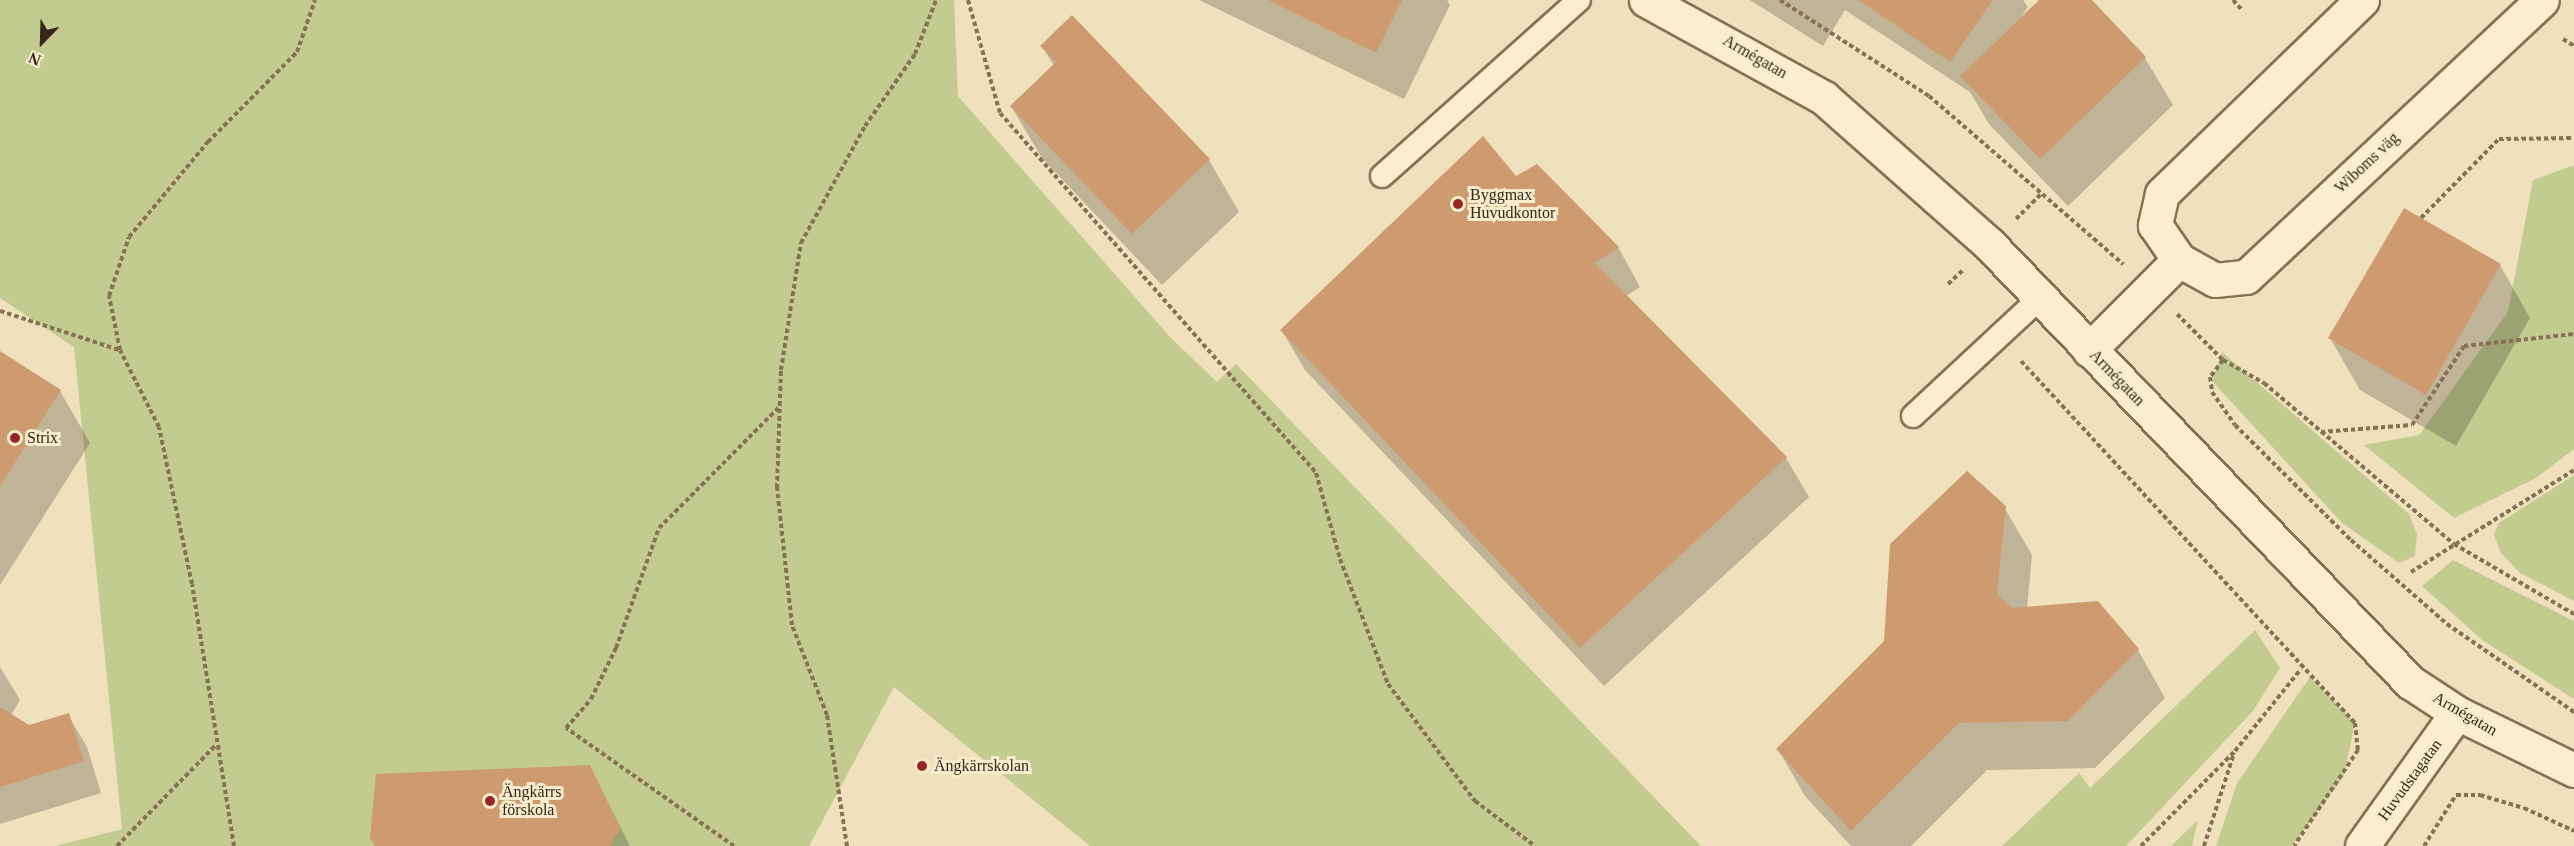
<!DOCTYPE html>
<html>
<head>
<meta charset="utf-8">
<style>
  body { margin:0 }
  #map { position:relative; width:2574px; height:846px; overflow:hidden; background:#efe1bc; font-family:"Times New Roman",serif }
  div>[style] { position:absolute }
  .green>* { inset:0; background:#c3cc90 }
  .shadow>* { inset:0; background:#0003 }
  .building>* { inset:0; background:#ce9b70 }
  .path>* { height:4px; margin-top:-2px; transform-origin:0; background:repeating-linear-gradient(90deg,#867155 0 4.5px,transparent 0 7.5px) }
  .roads { filter:drop-shadow(2px 0 #867155) drop-shadow(-2px 0 #867155) drop-shadow(0 2px #867155) drop-shadow(0 -2px #867155) }
  .lane>* { height:22px; margin:-11px; padding:0 11px; transform-origin:11px; border-radius:11px; background:#faeecf }
  .street>* { height:33px; margin:-16.5px; padding:0 16.5px; transform-origin:16.5px; border-radius:16.5px; background:#faeecf }
  .secondary>* { height:33px; margin:-16.5px; padding:0 16.5px; transform-origin:16.5px; border-radius:16.5px; background:#faeecf }
  .dots>* { width:16px; height:16px; translate:-50% -50%; box-sizing:border-box; border:3px solid #f6ebcb; border-radius:50% }
  span { translate:-50% -50%; white-space:nowrap; text-align:center; line-height:1.15; -webkit-text-stroke:6px #f6ebcb; paint-order:stroke }
  .street-label { font-size:16px; color:#35281a }
  .poi-label { font-size:16px; color:#35281a }
  .left { translate:0 -50%; text-align:left }
  .north { position:absolute; left:12px; top:12px; width:60px; height:60px; -webkit-text-stroke:4px #f6ebcb; paint-order:stroke; rotate:203deg; font-size:16px; font-weight:700; line-height:24px; text-align:center; color:#35281a }
  .north::after { content:''; display:block; margin:auto; width:21px; height:27px; background:#35281a; clip-path:polygon(50% 0,100% 100%,50% 72%,0 100%) }
</style>
</head>
<body>
<div id="map">
  <div class="green">
    <div style="clip-path:polygon(0 0,954px 0,958px 96px,1171px 338px,1217px 382px,1236px 364px,1701px 846px,1090px 846px,894px 687px,809px 846px,55px 846px,122px 829px,74px 347px,0 298px)"></div>
    <div style="clip-path:polygon(2574px 165px,2574px 449px,2536px 478px,2454px 518px,2364px 445px,2419px 435px,2508px 312px,2533px 180px)"></div>
    <div style="clip-path:polygon(2222px 352px,2409px 514px,2417px 534px,2415px 556px,2399px 563px,2342px 523px,2212px 381px)"></div>
    <div style="clip-path:polygon(2574px 475px,2574px 601px,2520px 573px,2500px 552px,2494px 534px,2499px 523px)"></div>
    <div style="clip-path:polygon(2453px 560px,2574px 621px,2574px 699px,2482px 640px,2422px 586px)"></div>
    <div style="clip-path:polygon(2255px 630px,2280px 668px,2253px 711px,2126px 846px,2002px 846px,2079px 773px,2090px 788px)"></div>
    <div style="clip-path:polygon(2310px 677px,2355px 722px,2344px 776px,2292px 846px,2216px 846px,2237px 783px)"></div>
    <div style="clip-path:polygon(2198px 820px,2192px 846px,2171px 846px)"></div>
  </div>
  <div class="shadow">
    <div style="clip-path:polygon(1199px 0,1447px 0,1450px 5px,1404px 99px)"></div>
    <div style="clip-path:polygon(1750px 0,2023px 0,2028px 7px,2021px 17px,2041px 0,2089px 0,2145px 58px,2173px 105px,2068px 206px,1989px 124px,1970px 92px,1845px 10px,1823px 46px)"></div>
    <div style="clip-path:polygon(1072px 17px,1209px 160px,1239px 212px,1162px 285px,1042px 158px,1011px 106px,1054px 66px,1042px 46px)"></div>
    <div style="clip-path:polygon(1516px 178px,1618px 247px,1640px 287px,1626px 296px,1786px 458px,1809px 497px,1604px 686px,1305px 370px,1282px 331px)"></div>
    <div style="clip-path:polygon(2500px 265px,2530px 318px,2456px 446px,2360px 390px,2330px 338px)"></div>
    <div style="clip-path:polygon(0 352px,60px 391px,90px 443px,0 585px)"></div>
    <div style="clip-path:polygon(2004px 507px,2032px 555px,2027px 609px,2138px 650px,2165px 698px,2095px 768px,1987px 770px,1911px 846px,1851px 846px,1805px 796px,1778px 749px,1885px 642px)"></div>
    <div style="clip-path:polygon(0 667px,20px 700px,11px 715px,29px 726px,68px 715px,87px 747px,101px 793px,0 824px)"></div>
    <div style="clip-path:polygon(589px 766px,630px 846px,376px 846px)"></div>
  </div>
  <div class="building">
    <div style="clip-path:polygon(1268px 0,1402px 0,1376px 53px)"></div>
    <div style="clip-path:polygon(1858px 0,1993px 0,1950px 62px)"></div>
    <div style="clip-path:polygon(2039px 0,2092px 0,2146px 57px,2040px 159px,1960px 76px)"></div>
    <div style="clip-path:polygon(1072px 15px,1210px 159px,1132px 234px,1010px 106px,1056px 62px,1040px 46px)"></div>
    <div style="clip-path:polygon(1483px 136px,1516px 176px,1537px 164px,1619px 247px,1595px 263px,1787px 457px,1580px 648px,1280px 330px)"></div>
    <div style="clip-path:polygon(2404px 208px,2501px 264px,2426px 395px,2328px 338px)"></div>
    <div style="clip-path:polygon(0 351px,61px 390px,0 486px)"></div>
    <div style="clip-path:polygon(1967px 471px,2006px 506px,1997px 594px,2012px 608px,2098px 601px,2139px 649px,2068px 721px,1959px 723px,1851px 831px,1776px 749px,1884px 641px,1890px 544px)"></div>
    <div style="clip-path:polygon(0 707px,29px 725px,69px 713px,84px 761px,0 787px)"></div>
    <div style="clip-path:polygon(590px 765px,620px 828px,610px 846px,375px 846px,370px 838px,376px 774px)"></div>
  </div>
  <div class="path">
    <div style="left:968px;top:0;width:117px;rotate:74.2deg"></div>
    <div style="left:1000px;top:113px;width:479px;rotate:48.7deg"></div>
    <div style="left:1316px;top:473px;width:89px;rotate:74.4deg"></div>
    <div style="left:1340px;top:559px;width:134px;rotate:69deg"></div>
    <div style="left:1388px;top:684px;width:146px;rotate:53.4deg"></div>
    <div style="left:1475px;top:801px;width:75px;rotate:36.9deg"></div>
    <div style="left:1780px;top:0;width:177px;rotate:32.8deg"></div>
    <div style="left:1929px;top:96px;width:257px;rotate:40.9deg"></div>
    <div style="left:2233px;top:0;width:15px;rotate:48deg"></div>
    <div style="left:2563px;top:39px;width:13px;rotate:32deg"></div>
    <div style="left:2421px;top:218px;width:111px;rotate:-45.4deg"></div>
    <div style="left:2499px;top:139px;width:75px;rotate:-0.8deg"></div>
    <div style="left:2016px;top:219px;width:35px;rotate:-45deg"></div>
    <div style="left:1948px;top:284px;width:21px;rotate:-43deg"></div>
    <div style="left:0;top:311px;width:125px;rotate:18.1deg"></div>
    <div style="left:2177px;top:314px;width:65px;rotate:45deg"></div>
    <div style="left:2223px;top:360px;width:47px;rotate:29.3deg"></div>
    <div style="left:2264px;top:383px;width:249px;rotate:40.3deg"></div>
    <div style="left:2454px;top:544px;width:139px;rotate:30.3deg"></div>
    <div style="left:2223px;top:360px;width:21px;rotate:127deg"></div>
    <div style="left:2210px;top:377px;width:15px;rotate:82deg"></div>
    <div style="left:2212px;top:392px;width:40px;rotate:55.1deg"></div>
    <div style="left:2235px;top:425px;width:163px;rotate:44.8deg"></div>
    <div style="left:2351px;top:540px;width:128px;rotate:41.2deg"></div>
    <div style="left:2447px;top:624px;width:155px;rotate:34.7deg"></div>
    <div style="left:2021px;top:361px;width:493px;rotate:47.3deg"></div>
    <div style="left:2355px;top:723px;width:27px;rotate:84deg"></div>
    <div style="left:2358px;top:750px;width:115px;rotate:123.7deg"></div>
    <div style="left:2321px;top:432px;width:91px;rotate:-4.4deg"></div>
    <div style="left:2412px;top:425px;width:95px;rotate:-56.6deg"></div>
    <div style="left:2464px;top:346px;width:111px;rotate:-6.2deg"></div>
    <div style="left:2411px;top:572px;width:192px;rotate:-32deg"></div>
    <div style="left:117px;top:846px;width:141px;rotate:-45.6deg"></div>
    <div style="left:234px;top:846px;width:265px;rotate:-99.1deg"></div>
    <div style="left:192px;top:584px;width:160px;rotate:-101.9deg"></div>
    <div style="left:159px;top:427px;width:86px;rotate:-116.9deg"></div>
    <div style="left:120px;top:350px;width:55px;rotate:-101.5deg"></div>
    <div style="left:109px;top:296px;width:62px;rotate:-71.3deg"></div>
    <div style="left:129px;top:237px;width:124px;rotate:-50.3deg"></div>
    <div style="left:208px;top:142px;width:127px;rotate:-45.3deg"></div>
    <div style="left:297px;top:52px;width:55px;rotate:-70.9deg"></div>
    <div style="left:734px;top:846px;width:205px;rotate:-144.9deg"></div>
    <div style="left:566px;top:728px;width:38px;rotate:-49deg"></div>
    <div style="left:591px;top:699px;width:57px;rotate:-63.9deg"></div>
    <div style="left:616px;top:648px;width:127px;rotate:-70.3deg"></div>
    <div style="left:659px;top:528px;width:170px;rotate:-45.2deg"></div>
    <div style="left:847px;top:846px;width:133px;rotate:-98.7deg"></div>
    <div style="left:827px;top:715px;width:97px;rotate:-111.3deg"></div>
    <div style="left:792px;top:625px;width:138px;rotate:-96.2deg"></div>
    <div style="left:777px;top:488px;width:118px;rotate:-88.1deg"></div>
    <div style="left:781px;top:370px;width:129px;rotate:-81.1deg"></div>
    <div style="left:801px;top:243px;width:133px;rotate:-61.3deg"></div>
    <div style="left:865px;top:126px;width:88px;rotate:-55.2deg"></div>
    <div style="left:915px;top:54px;width:58px;rotate:-68.7deg"></div>
    <div style="left:2141px;top:846px;width:134px;rotate:-45.3deg"></div>
    <div style="left:2235px;top:751px;width:105px;rotate:-51.2deg"></div>
    <div style="left:2204px;top:846px;width:98px;rotate:-72.1deg"></div>
    <div style="left:2424px;top:846px;width:60px;rotate:-57.9deg"></div>
    <div style="left:2456px;top:795px;width:24px"></div>
    <div style="left:2480px;top:795px;width:46px;rotate:16.5deg"></div>
    <div style="left:2524px;top:808px;width:55px;rotate:24.7deg"></div>
  </div>
  <div class="roads">
    <div class="lane">
      <div style="left:1382px;top:176px;width:264px;rotate:-41.8deg"></div>
      <div style="left:1913px;top:416px;width:175px;rotate:-42.9deg"></div>
    </div>
    <div class="street">
      <div style="left:2362px;top:0;width:279px;rotate:135.9deg"></div>
      <div style="left:2162px;top:194px;width:32px;rotate:103deg"></div>
      <div style="left:2155px;top:225px;width:42px;rotate:55.6deg"></div>
      <div style="left:2179px;top:260px;width:41px;rotate:29.1deg"></div>
      <div style="left:2215px;top:280px;width:31px;rotate:-6deg"></div>
      <div style="left:2246px;top:277px;width:405px;rotate:-43.1deg"></div>
      <div style="left:2089px;top:350px;width:127px;rotate:-45deg"></div>
      <div style="left:2362px;top:846px;width:163px;rotate:-54.5deg"></div>
    </div>
    <div class="secondary">
      <div style="left:1646px;top:0;width:203px;rotate:28.8deg"></div>
      <div style="left:1824px;top:98px;width:220px;rotate:41.5deg"></div>
      <div style="left:1989px;top:244px;width:608px;rotate:46.13deg"></div>
      <div style="left:2410px;top:682px;width:56px;rotate:33.4deg"></div>
      <div style="left:2457px;top:713px;width:130px;rotate:26deg"></div>
    </div>
  </div>
  <div class="dots">
    <div style="left:1458px;top:204px;background:#972724"></div>
    <div style="left:15px;top:438px;background:#972724"></div>
    <div style="left:922px;top:766px;background:#972724"></div>
    <div style="left:490px;top:801px;background:#972724"></div>
  </div>
  <div class="street-label">
    <span style="left:1755px;top:57px;rotate:30deg">Armégatan</span>
    <span style="left:2367px;top:163px;rotate:-43deg">Wiboms väg</span>
    <span style="left:2117px;top:378px;rotate:46deg">Armégatan</span>
    <span style="left:2465px;top:714px;rotate:30deg">Armégatan</span>
    <span style="left:2410px;top:780px;rotate:-54deg">Huvudstagatan</span>
  </div>
  <div class="poi-label">
    <span class="left" style="left:1470px;top:204px">Byggmax<br>Huvudkontor</span>
    <span class="left" style="left:27px;top:438px">Strix</span>
    <span class="left" style="left:934px;top:766px">Ängkärrskolan</span>
    <span class="left" style="left:502px;top:801px">Ängkärrs<br>förskola</span>
  </div>
  <div class="north">N</div>
</div>
</body>
</html>
